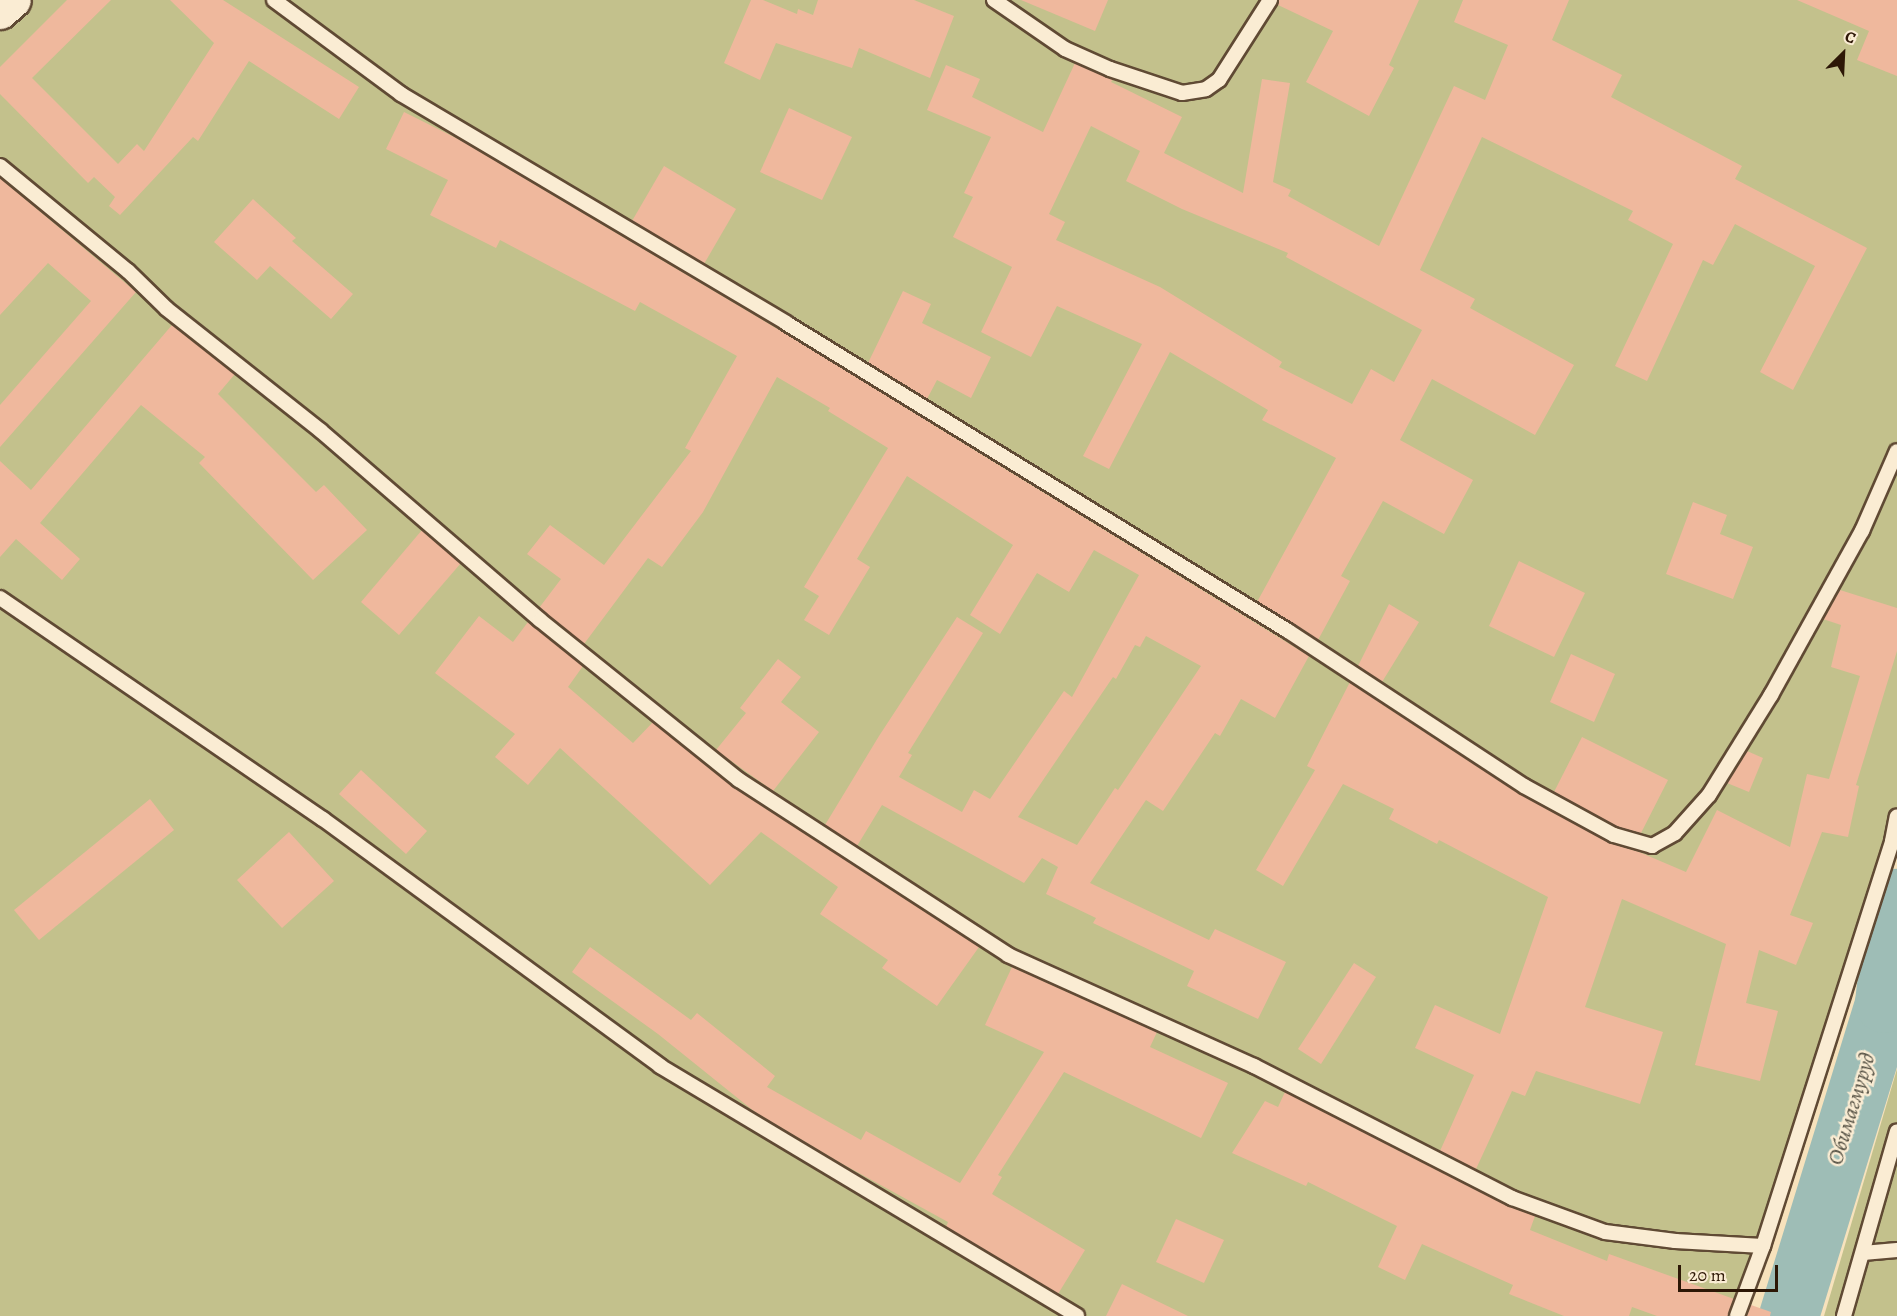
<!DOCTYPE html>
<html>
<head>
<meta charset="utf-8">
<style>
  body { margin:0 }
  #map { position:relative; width:1897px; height:1316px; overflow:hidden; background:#f7e2bc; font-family:Alegreya,serif }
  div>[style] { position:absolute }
  .green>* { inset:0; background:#c3c18c }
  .river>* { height:60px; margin:-30px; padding:0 30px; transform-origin:30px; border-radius:30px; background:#9ebdb6 }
  .building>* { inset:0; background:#efb89d }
  .roads { filter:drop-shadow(2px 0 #604a34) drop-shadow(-2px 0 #604a34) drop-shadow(0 2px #604a34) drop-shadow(0 -2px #604a34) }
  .service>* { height:14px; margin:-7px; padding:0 7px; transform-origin:7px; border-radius:7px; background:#faecd3 }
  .tertiary>* { height:33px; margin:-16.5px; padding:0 16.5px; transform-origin:16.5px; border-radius:16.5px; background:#faecd3 }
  span { translate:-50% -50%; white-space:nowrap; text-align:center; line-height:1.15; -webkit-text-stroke:5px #faecd3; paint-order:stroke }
  .water-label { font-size:22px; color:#555144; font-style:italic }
  .north { position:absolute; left:1813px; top:24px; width:60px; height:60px; -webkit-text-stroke:4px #faecd3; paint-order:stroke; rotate:24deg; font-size:16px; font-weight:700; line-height:24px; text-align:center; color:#2d1706 }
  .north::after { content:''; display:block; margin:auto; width:21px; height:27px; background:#2d1706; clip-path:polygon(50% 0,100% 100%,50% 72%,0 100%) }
  .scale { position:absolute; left:1678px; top:1265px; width:100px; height:27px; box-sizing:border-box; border:3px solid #2d1706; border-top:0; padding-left:8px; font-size:18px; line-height:21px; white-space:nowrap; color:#2d1706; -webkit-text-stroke:4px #faecd3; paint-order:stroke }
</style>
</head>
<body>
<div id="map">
  <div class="green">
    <div style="clip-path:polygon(0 0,1897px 0,1897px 816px,1737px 1316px,0 1316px)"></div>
    <div style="clip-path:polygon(1897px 1069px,1897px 1316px,1824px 1316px)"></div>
  </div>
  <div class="river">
    <div style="left:1789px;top:1316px;width:327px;rotate:-72.9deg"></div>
    <div style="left:1885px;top:1003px;width:105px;rotate:-83.4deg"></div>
  </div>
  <div class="building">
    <div style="clip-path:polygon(67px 0,111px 0,32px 78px,118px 164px,137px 144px,144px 151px,214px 43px,170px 0,223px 0,359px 87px,339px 119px,249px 61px,198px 141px,193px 137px,120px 215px,109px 206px,115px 197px,94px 177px,88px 183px,0 94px,0 67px)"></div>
    <div style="clip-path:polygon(751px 0,763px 0,797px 14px,798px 9px,813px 15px,818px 0,914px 0,954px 16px,930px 78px,859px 48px,852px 68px,776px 43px,760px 80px,724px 63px)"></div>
    <div style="clip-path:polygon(1021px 0,1108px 0,1095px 31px)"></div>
    <div style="clip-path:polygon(1279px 0,1419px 0,1389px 65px,1394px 68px,1369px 116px,1306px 82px,1333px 31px,1278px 5px)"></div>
    <div style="clip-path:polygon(evenodd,1463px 0,1569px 0,1552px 40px,1622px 75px,1611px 97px,1742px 166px,1735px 179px,1867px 248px,1793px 390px,1760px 372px,1815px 266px,1735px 224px,1713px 265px,1703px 260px,1647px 381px,1615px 366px,1673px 244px,1628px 220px,1633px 211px,1482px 137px,1420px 270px,1475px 299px,1470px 308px,1574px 365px,1535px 435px,1432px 379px,1400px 440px,1473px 480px,1444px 534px,1383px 501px,1341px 576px,1350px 581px,1318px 640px,1257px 602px,1336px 458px,1262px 420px,1268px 410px,1170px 352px,1109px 469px,1083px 456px,1142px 344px,1057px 306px,1031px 357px,981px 332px,1012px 267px,953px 237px,973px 197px,964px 193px,991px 137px,927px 110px,946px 65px,980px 79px,972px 97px,1043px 132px,1075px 63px,1113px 79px,1111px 82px,1182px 117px,1164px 153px,1243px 193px,1262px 79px,1290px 83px,1273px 182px,1291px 190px,1288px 196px,1379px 246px,1454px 86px,1485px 100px,1508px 45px,1454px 22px,1463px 0,1091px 126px,1140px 151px,1126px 181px,1182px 209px,1288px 253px,1286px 257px,1422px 330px,1394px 382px,1371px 369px,1352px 404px,1279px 367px,1282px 362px,1160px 287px,1056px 240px,1065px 222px,1049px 214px,1091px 126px)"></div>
    <div style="clip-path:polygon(1797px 0,1897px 0,1897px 76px,1857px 60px,1869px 31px)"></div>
    <div style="clip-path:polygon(789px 108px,852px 137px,822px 200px,760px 172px)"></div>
    <div style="clip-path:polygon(evenodd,404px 112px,462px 141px,781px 331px,1309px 656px,1275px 718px,1241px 699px,1220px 736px,1215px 733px,1163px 811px,1146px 800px,1090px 883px,1209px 940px,1215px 929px,1286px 962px,1258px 1019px,1187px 986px,1194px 971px,1093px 923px,1096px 918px,1046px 894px,1058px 867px,1042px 858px,1024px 883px,882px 805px,857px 846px,825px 825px,879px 736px,957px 617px,983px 633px,908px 753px,912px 755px,899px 777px,962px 812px,974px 790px,990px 799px,1064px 691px,1072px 697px,1139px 575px,1094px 550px,1069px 592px,1037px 573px,1000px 634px,970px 615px,1013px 545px,907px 476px,857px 559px,870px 567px,829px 635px,804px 620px,819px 596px,804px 587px,888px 448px,828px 411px,830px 408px,777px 377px,703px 512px,662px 567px,648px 558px,584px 644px,539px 608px,561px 579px,527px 554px,550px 525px,604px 565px,691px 451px,685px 448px,737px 356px,640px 302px,635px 311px,500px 240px,496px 248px,430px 215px,448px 180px,386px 149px,404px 112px,1146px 636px,1201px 666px,1118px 790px,1115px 788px,1077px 845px,1018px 817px,1113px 677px,1116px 679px,1135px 645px,1140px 647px,1146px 636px)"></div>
    <div style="clip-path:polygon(664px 166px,736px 209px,704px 264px,632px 221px)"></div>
    <div style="clip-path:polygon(0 178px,136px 292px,0 447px,0 405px,91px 301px,48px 263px,0 315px)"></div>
    <div style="clip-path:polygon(253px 199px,296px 238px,292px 241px,353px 294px,331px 319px,270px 266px,257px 280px,214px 242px)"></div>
    <div style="clip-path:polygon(903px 291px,931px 304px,922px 323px,991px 357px,971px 398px,937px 380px,927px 399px,868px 363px)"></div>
    <div style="clip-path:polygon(172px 325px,235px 374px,218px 394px,316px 492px,324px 485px,367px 530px,313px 580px,199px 463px,205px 457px,141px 405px,40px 523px,80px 559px,62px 580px,16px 539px,0 557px,0 461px,31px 490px)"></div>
    <div style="clip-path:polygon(1693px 502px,1727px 515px,1720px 534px,1753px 547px,1733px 599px,1666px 574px)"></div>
    <div style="clip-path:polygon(422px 530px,461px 563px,399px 635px,361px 602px)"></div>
    <div style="clip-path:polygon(1519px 561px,1585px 593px,1554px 657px,1489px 626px)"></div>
    <div style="clip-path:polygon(1840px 590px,1897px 608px,1897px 651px,1856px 785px,1859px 786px,1848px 837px,1822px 832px,1790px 915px,1813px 923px,1796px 965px,1759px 950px,1746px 1003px,1778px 1011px,1760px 1081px,1695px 1065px,1726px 944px,1622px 899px,1585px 1007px,1663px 1032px,1640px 1104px,1536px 1071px,1525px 1096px,1512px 1091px,1476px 1169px,1440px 1151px,1474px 1075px,1415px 1048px,1435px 1005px,1500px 1034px,1548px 897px,1439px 840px,1437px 844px,1389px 819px,1394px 809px,1343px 784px,1283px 886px,1256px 870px,1315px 770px,1307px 766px,1350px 682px,1520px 794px,1610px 843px,1639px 852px,1686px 872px,1717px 810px,1790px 847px,1807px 774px,1829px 779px,1860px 676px,1831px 667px,1841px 625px,1823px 619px)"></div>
    <div style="clip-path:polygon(1389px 604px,1419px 622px,1382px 682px,1358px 666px)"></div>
    <div style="clip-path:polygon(479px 616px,513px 642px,528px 622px,583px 666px,568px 687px,633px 743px,653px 722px,734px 787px,979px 947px,937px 1006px,882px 968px,888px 960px,820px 914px,838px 887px,761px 832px,710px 885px,560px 748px,528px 785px,495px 757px,515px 734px,435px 673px)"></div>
    <div style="clip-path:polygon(1571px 654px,1615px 674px,1594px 722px,1550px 702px)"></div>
    <div style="clip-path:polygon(778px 659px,801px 677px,781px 702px,819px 732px,773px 791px,716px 750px,746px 713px,740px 708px)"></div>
    <div style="clip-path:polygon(1582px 737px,1668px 780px,1641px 833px,1617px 827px,1554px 792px)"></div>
    <div style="clip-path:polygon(1747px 751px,1763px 758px,1749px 792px,1727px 783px)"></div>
    <div style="clip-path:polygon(361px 770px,427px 831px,406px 854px,339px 794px)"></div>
    <div style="clip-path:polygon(150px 799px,174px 830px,39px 940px,14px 910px)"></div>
    <div style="clip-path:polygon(289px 832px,334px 881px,282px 928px,237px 880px)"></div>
    <div style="clip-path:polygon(590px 947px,691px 1020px,697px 1013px,775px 1076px,767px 1087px,861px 1140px,866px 1131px,960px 1183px,1044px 1052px,985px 1025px,1012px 967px,1157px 1032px,1150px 1047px,1228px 1083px,1201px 1138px,1064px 1072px,998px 1175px,1002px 1177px,992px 1194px,1085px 1250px,1058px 1294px,946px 1227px,948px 1222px,837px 1161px,755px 1112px,658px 1034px,572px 972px)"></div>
    <div style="clip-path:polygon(1354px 963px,1376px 977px,1321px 1064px,1298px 1049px)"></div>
    <div style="clip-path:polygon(1285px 1092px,1508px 1206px,1535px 1216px,1530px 1230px,1607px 1261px,1609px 1254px,1734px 1299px,1728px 1316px,1657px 1316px,1632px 1307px,1629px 1316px,1564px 1316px,1509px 1294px,1513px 1285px,1422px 1244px,1405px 1280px,1378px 1267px,1397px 1226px,1308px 1182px,1306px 1186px,1232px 1153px,1265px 1101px,1278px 1107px)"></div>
    <div style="clip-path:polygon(1176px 1219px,1224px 1240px,1204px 1283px,1156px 1262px)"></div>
    <div style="clip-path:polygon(1122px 1284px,1188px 1316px,1106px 1316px)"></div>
    <div style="clip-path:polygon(1751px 1305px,1771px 1312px,1770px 1316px,1747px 1316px)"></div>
  </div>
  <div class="roads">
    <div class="service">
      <div style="left:274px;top:0;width:158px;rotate:36.5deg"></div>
      <div style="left:401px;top:94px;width:448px;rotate:30.7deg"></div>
      <div style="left:786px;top:323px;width:589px;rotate:31.53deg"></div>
      <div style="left:1288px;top:631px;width:282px;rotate:33.3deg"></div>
      <div style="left:1524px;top:786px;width:102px;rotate:28.6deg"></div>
      <div style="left:1614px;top:835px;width:40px;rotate:16deg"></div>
      <div style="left:1652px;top:846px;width:26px;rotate:-29deg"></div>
      <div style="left:1675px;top:833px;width:51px;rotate:-48.2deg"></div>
      <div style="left:1709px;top:795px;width:118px;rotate:-58.2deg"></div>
      <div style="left:1771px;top:695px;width:188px;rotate:-61deg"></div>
      <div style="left:1862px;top:531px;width:87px;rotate:-66.4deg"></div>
      <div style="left:994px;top:0;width:86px;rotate:34.6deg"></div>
      <div style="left:1065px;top:49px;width:49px;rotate:24deg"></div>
      <div style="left:1110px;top:69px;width:76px;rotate:18.4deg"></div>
      <div style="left:1182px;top:93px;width:24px;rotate:-9deg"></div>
      <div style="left:1206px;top:89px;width:16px;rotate:-35deg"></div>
      <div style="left:1219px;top:80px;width:95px;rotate:-57.5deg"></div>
      <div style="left:0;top:166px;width:166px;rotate:39.4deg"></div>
      <div style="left:128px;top:271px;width:54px;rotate:44.3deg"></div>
      <div style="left:167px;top:309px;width:196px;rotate:38.4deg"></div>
      <div style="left:321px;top:431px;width:289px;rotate:40.8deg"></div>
      <div style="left:540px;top:620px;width:255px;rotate:38.8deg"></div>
      <div style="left:739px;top:780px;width:321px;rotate:33deg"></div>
      <div style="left:1008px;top:955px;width:270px;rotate:24.3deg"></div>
      <div style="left:1254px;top:1066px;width:290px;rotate:27.1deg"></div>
      <div style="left:1512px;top:1198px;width:99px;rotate:20.1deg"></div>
      <div style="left:1605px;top:1232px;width:71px;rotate:7.3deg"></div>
      <div style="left:1675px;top:1241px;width:88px;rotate:3.3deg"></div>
      <div style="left:1763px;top:1246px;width:425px;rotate:-72.3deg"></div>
      <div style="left:1892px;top:841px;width:25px;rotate:-79deg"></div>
      <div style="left:0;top:598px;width:391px;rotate:34.4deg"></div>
      <div style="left:323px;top:819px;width:418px;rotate:36.2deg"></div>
      <div style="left:660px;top:1066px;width:486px;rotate:30.9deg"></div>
      <div style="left:1863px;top:1253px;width:34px;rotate:-5deg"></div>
      <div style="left:1737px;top:1316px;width:75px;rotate:-69.6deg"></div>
      <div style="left:1844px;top:1316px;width:192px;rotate:-74deg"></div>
    </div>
    <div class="tertiary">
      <div style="left:0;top:12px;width:18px;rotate:-41deg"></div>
    </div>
  </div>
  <div class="water-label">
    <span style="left:1852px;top:1109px;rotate:-73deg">Обимагмуруд</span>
  </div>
  <div class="north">С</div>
  <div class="scale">20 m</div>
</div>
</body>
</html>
